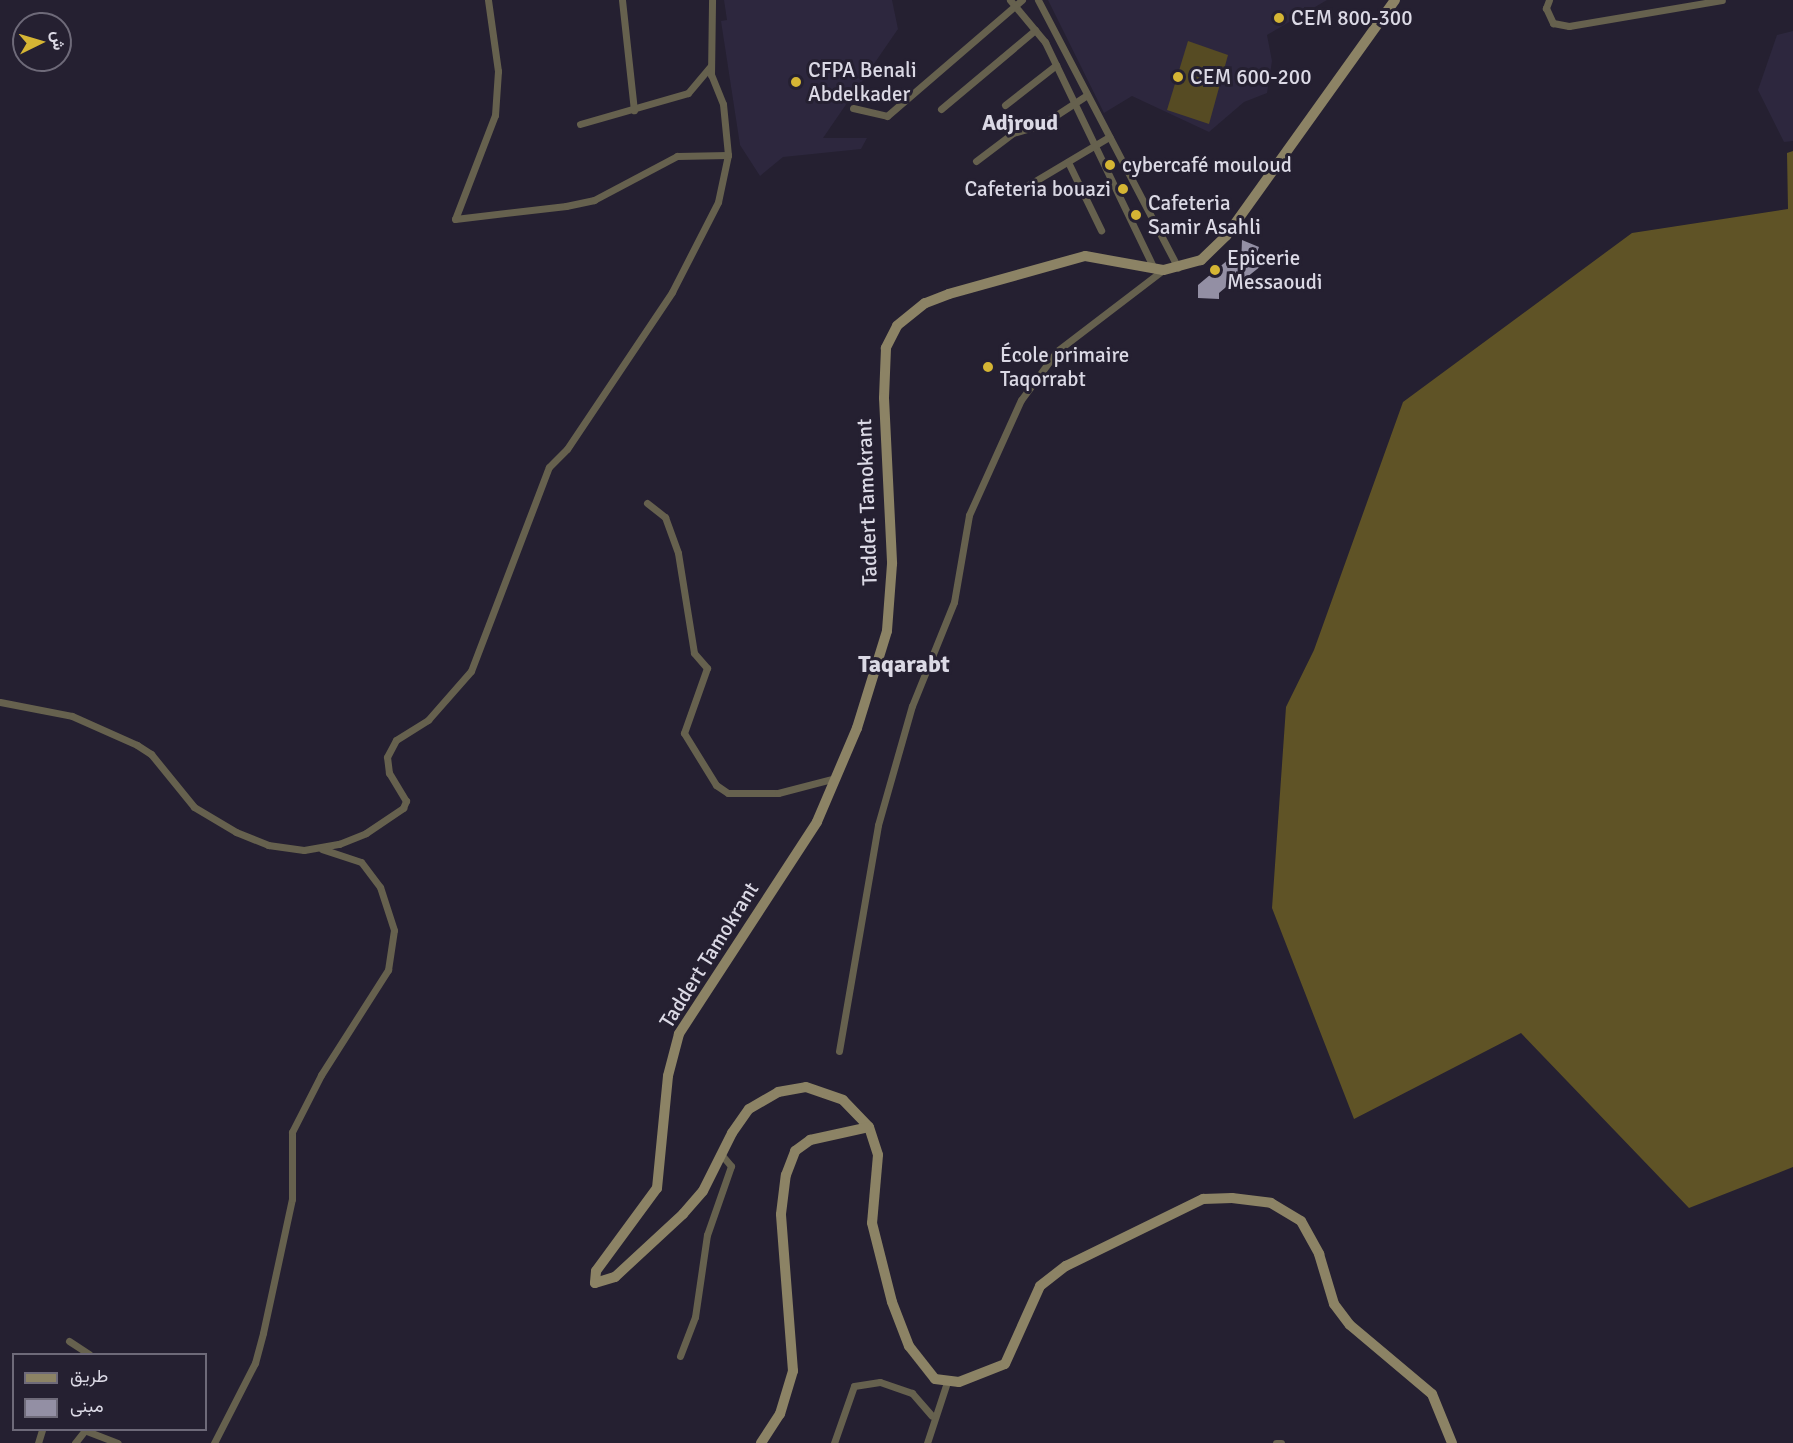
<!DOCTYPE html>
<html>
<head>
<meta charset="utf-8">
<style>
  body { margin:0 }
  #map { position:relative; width:1793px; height:1443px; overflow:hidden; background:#252031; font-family:Signika,Vazirmatn,sans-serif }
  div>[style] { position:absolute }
  .built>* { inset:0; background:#2d273e }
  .green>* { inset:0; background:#564b23 }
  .forest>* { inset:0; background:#5f5326 }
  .building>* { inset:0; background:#938fa4 }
  .street>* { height:7px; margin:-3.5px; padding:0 3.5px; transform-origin:3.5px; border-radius:3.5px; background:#66614e }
  .secondary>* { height:10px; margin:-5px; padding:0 5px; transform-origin:5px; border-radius:5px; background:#8c8365 }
  .dots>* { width:16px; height:16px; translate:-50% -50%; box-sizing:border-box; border:3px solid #252031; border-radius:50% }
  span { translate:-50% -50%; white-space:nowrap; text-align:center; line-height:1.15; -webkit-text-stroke:6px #252031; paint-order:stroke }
  .poi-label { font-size:21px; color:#dbd9e5 }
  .left { translate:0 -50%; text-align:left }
  .right { translate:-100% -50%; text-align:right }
  .street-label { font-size:21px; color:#dbd9e5 }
  .neighbourhood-label { font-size:22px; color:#dbd9e5; font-weight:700 }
  .quarter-label { font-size:24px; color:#dbd9e5; font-weight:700 }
  .legend { position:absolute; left:12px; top:1353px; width:195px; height:78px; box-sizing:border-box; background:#252031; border:2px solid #6e6a79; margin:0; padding:8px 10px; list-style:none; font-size:18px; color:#dbd9e5 }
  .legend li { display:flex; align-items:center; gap:12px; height:30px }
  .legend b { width:30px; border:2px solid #6e6a79 }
  .north { position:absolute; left:12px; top:12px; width:60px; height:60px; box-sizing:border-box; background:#252031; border:2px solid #6e6a79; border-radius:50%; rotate:85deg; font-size:16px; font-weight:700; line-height:24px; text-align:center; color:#dbd9e5 }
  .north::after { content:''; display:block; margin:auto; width:21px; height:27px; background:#d5b534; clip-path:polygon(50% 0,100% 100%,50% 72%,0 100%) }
</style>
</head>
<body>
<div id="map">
  <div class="built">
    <div style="clip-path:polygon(724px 0,892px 0,898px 29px,823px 138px,867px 138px,861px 149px,783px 157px,760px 176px,740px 145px,721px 21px,727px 20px)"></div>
    <div style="clip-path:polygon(1048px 0,1327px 0,1267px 35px,1272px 61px,1267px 93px,1244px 102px,1209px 132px,1132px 96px,1104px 113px)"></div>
    <div style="clip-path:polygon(1793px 31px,1793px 141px,1784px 142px,1758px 90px,1777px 35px)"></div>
  </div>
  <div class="green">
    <div style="clip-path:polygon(1188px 41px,1228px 55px,1209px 124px,1167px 110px)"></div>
  </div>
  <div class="forest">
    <div style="clip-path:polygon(1793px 151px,1793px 1167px,1689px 1208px,1521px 1033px,1354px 1119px,1272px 908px,1286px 707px,1314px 650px,1403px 402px,1632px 233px,1788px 209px,1787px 153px)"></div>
  </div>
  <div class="building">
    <div style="clip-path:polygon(1242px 240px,1259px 247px,1256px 255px,1266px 262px,1237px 285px,1232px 282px,1219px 293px,1219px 299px,1198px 298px,1198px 285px,1229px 259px,1241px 265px)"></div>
  </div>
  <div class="street">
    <div style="left:488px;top:0;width:72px;rotate:82deg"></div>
    <div style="left:498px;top:71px;width:44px;rotate:93.9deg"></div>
    <div style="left:495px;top:115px;width:111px;rotate:111deg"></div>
    <div style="left:455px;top:219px;width:112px;rotate:-6.7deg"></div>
    <div style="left:566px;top:206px;width:29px;rotate:-12deg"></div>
    <div style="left:594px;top:200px;width:94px;rotate:-27.9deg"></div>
    <div style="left:677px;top:156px;width:51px;rotate:-1.1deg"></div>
    <div style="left:622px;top:0;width:111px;rotate:83.8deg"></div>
    <div style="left:1010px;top:0;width:55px;rotate:50.2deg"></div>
    <div style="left:1045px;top:42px;width:251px;rotate:64.3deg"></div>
    <div style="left:1038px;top:0;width:302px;rotate:62.4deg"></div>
    <div style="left:1549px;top:0;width:9px;rotate:111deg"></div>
    <div style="left:1546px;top:8px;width:17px;rotate:65deg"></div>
    <div style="left:1553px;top:23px;width:16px;rotate:11deg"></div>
    <div style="left:1569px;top:26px;width:155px;rotate:-9.6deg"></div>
    <div style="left:1005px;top:105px;width:65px;rotate:-38.1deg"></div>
    <div style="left:853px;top:108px;width:35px;rotate:13deg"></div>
    <div style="left:887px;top:116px;width:178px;rotate:-40.7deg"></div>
    <div style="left:941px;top:109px;width:123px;rotate:-40deg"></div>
    <div style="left:580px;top:124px;width:112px;rotate:-16deg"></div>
    <div style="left:688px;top:93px;width:35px;rotate:-50deg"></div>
    <div style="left:976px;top:161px;width:46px;rotate:-37.1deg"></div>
    <div style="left:1013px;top:133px;width:29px;rotate:-16deg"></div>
    <div style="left:1041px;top:125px;width:55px;rotate:-33.1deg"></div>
    <div style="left:1068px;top:162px;width:76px;rotate:64.1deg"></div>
    <div style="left:1020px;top:190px;width:104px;rotate:-30.8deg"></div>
    <div style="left:647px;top:503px;width:23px;rotate:38deg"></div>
    <div style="left:665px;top:517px;width:38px;rotate:70deg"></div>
    <div style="left:678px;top:553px;width:101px;rotate:80.9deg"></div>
    <div style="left:694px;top:653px;width:20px;rotate:49deg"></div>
    <div style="left:707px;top:668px;width:69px;rotate:109.5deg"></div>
    <div style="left:684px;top:733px;width:61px;rotate:58.4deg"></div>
    <div style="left:716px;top:785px;width:14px;rotate:34deg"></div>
    <div style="left:728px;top:793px;width:50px"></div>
    <div style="left:778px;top:793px;width:60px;rotate:-14.5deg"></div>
    <div style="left:0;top:702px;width:73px;rotate:11deg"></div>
    <div style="left:72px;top:716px;width:71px;rotate:24deg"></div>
    <div style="left:137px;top:745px;width:17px;rotate:33deg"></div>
    <div style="left:151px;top:754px;width:68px;rotate:50.9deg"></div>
    <div style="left:194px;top:807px;width:49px;rotate:30.8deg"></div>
    <div style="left:236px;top:832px;width:35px;rotate:22deg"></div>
    <div style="left:268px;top:845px;width:36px;rotate:8deg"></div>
    <div style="left:304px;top:850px;width:36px;rotate:-10deg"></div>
    <div style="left:339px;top:844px;width:29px;rotate:-22deg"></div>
    <div style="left:366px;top:833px;width:45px;rotate:-34deg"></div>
    <div style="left:403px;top:808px;width:8px;rotate:-67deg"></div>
    <div style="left:406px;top:801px;width:33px;rotate:-121deg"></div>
    <div style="left:389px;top:773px;width:16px;rotate:-97deg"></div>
    <div style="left:387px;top:757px;width:19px;rotate:-62deg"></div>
    <div style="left:396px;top:740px;width:38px;rotate:-32deg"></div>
    <div style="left:428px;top:720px;width:65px;rotate:-48.7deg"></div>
    <div style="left:471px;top:671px;width:218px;rotate:-69.1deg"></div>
    <div style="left:549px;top:467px;width:25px;rotate:-45deg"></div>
    <div style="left:567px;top:449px;width:189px;rotate:-56.2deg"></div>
    <div style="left:672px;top:292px;width:101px;rotate:-62.9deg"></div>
    <div style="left:718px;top:202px;width:48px;rotate:-78deg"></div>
    <div style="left:728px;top:155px;width:51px;rotate:-95.6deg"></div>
    <div style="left:723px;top:104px;width:31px;rotate:-112deg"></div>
    <div style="left:711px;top:75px;width:75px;rotate:-89.2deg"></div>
    <div style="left:839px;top:1051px;width:229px;rotate:-80.2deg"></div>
    <div style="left:878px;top:825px;width:124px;rotate:-74.1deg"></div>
    <div style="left:912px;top:706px;width:112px;rotate:-68deg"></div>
    <div style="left:954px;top:602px;width:88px;rotate:-80.2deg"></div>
    <div style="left:969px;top:515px;width:126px;rotate:-65.7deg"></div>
    <div style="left:1021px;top:400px;width:61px;rotate:-53.7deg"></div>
    <div style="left:1057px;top:351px;width:133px;rotate:-37.4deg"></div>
    <div style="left:69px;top:1341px;width:24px;rotate:33deg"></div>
    <div style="left:680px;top:1356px;width:42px;rotate:-69deg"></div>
    <div style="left:695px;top:1317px;width:83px;rotate:-81.7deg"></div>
    <div style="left:707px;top:1235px;width:73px;rotate:-70.8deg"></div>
    <div style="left:731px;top:1166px;width:16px;rotate:-130deg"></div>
    <div style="left:84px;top:1430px;width:36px;rotate:21deg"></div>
    <div style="left:38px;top:1443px;width:14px;rotate:-73deg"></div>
    <div style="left:75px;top:1443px;width:16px;rotate:-52deg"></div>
    <div style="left:214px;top:1443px;width:90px;rotate:-62.9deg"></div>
    <div style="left:255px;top:1363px;width:31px;rotate:-75deg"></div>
    <div style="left:263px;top:1333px;width:137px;rotate:-77.8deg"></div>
    <div style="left:292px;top:1199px;width:67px;rotate:-90deg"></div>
    <div style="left:292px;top:1132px;width:64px;rotate:-63deg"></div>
    <div style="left:321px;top:1075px;width:125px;rotate:-57.5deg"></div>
    <div style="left:388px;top:970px;width:40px;rotate:-81.5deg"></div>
    <div style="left:394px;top:930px;width:45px;rotate:-108deg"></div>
    <div style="left:380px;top:887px;width:31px;rotate:-127deg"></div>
    <div style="left:361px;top:862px;width:41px;rotate:-161.6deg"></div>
    <div style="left:834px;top:1443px;width:60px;rotate:-70.7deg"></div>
    <div style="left:854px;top:1386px;width:26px;rotate:-9deg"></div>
    <div style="left:880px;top:1382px;width:34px;rotate:19deg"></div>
    <div style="left:912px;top:1393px;width:30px;rotate:49deg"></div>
    <div style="left:927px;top:1443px;width:64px;rotate:-71.8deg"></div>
    <div style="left:1276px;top:1443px;width:5px"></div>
  </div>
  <div class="secondary">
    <div style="left:1395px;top:0;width:290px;rotate:125.6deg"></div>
    <div style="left:1226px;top:236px;width:35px;rotate:136deg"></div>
    <div style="left:1201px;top:260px;width:39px;rotate:165deg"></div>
    <div style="left:1163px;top:270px;width:79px;rotate:-169.8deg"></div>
    <div style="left:1085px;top:256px;width:141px;rotate:164.4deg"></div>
    <div style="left:949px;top:294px;width:26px;rotate:159deg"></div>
    <div style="left:925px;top:303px;width:36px;rotate:141deg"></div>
    <div style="left:897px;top:326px;width:25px;rotate:117deg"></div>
    <div style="left:886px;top:348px;width:50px;rotate:92.3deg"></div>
    <div style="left:884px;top:398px;width:166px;rotate:87.2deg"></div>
    <div style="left:892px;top:564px;width:67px;rotate:94.3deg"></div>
    <div style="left:887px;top:631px;width:102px;rotate:107.2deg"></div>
    <div style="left:857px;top:728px;width:102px;rotate:113.1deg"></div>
    <div style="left:817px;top:822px;width:253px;rotate:123.1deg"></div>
    <div style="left:679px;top:1034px;width:43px;rotate:104.7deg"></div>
    <div style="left:668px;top:1076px;width:113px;rotate:95.6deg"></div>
    <div style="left:657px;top:1188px;width:103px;rotate:126.3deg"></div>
    <div style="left:596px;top:1271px;width:12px;rotate:95deg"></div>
    <div style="left:595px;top:1283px;width:21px;rotate:-17deg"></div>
    <div style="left:615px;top:1277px;width:93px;rotate:-42.8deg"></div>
    <div style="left:683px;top:1214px;width:30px;rotate:-49deg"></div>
    <div style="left:703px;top:1191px;width:65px;rotate:-63.4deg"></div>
    <div style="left:732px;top:1133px;width:29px;rotate:-55deg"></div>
    <div style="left:749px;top:1109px;width:34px;rotate:-30deg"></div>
    <div style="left:778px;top:1092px;width:28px;rotate:-10deg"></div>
    <div style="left:806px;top:1087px;width:39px;rotate:19deg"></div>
    <div style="left:843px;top:1100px;width:37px;rotate:46deg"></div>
    <div style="left:869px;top:1127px;width:29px;rotate:72deg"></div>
    <div style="left:878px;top:1155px;width:68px;rotate:95deg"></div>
    <div style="left:872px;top:1223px;width:81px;rotate:75.8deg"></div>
    <div style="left:892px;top:1302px;width:47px;rotate:68.9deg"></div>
    <div style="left:909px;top:1346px;width:42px;rotate:51.8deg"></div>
    <div style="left:935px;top:1379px;width:24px;rotate:7deg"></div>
    <div style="left:959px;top:1382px;width:49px;rotate:-21.4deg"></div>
    <div style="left:1005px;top:1364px;width:85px;rotate:-65.8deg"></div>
    <div style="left:1040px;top:1286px;width:33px;rotate:-38deg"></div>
    <div style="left:1066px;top:1266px;width:153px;rotate:-26.1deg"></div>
    <div style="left:1203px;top:1199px;width:29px;rotate:-2deg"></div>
    <div style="left:1232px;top:1198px;width:39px;rotate:7deg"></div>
    <div style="left:1271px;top:1203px;width:35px;rotate:31deg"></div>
    <div style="left:1301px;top:1221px;width:38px;rotate:61deg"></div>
    <div style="left:1319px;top:1254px;width:52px;rotate:73.3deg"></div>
    <div style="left:1334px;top:1304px;width:26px;rotate:53deg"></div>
    <div style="left:1350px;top:1325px;width:107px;rotate:40.1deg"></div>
    <div style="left:1432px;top:1394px;width:53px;rotate:67.8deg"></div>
    <div style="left:761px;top:1443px;width:35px;rotate:-57deg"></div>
    <div style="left:780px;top:1414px;width:45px;rotate:-73.2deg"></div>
    <div style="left:793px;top:1371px;width:157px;rotate:-94.4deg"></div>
    <div style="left:781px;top:1214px;width:39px;rotate:-83deg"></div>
    <div style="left:786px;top:1175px;width:26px;rotate:-69deg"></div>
    <div style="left:795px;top:1151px;width:19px;rotate:-36deg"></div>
    <div style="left:810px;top:1140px;width:60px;rotate:-12.4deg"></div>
  </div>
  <div class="dots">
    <div style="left:1279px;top:18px;background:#d5b534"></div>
    <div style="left:1178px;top:77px;background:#d5b534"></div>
    <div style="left:796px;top:82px;background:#d5b534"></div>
    <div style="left:1110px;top:165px;background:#d5b534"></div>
    <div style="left:1123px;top:189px;background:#d5b534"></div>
    <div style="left:1136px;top:215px;background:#d5b534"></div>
    <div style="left:1215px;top:270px;background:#d5b534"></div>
    <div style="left:988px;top:367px;background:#d5b534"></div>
  </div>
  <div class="poi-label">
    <span class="left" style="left:1291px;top:18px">CEM 800-300</span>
    <span class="left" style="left:808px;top:82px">CFPA Benali<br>Abdelkader</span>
    <span class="left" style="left:1190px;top:77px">CEM 600-200</span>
    <span class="left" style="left:1122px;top:165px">cybercafé mouloud</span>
    <span class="right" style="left:1111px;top:189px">Cafeteria bouazi</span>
    <span class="left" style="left:1148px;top:215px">Cafeteria<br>Samir Asahli</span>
    <span class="left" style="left:1227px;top:270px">Epicerie<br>Messaoudi</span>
    <span class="left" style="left:1000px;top:367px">École primaire<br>Taqorrabt</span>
  </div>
  <div class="street-label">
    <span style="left:867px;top:502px;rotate:-92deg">Taddert Tamokrant</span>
    <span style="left:709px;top:955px;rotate:-58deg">Taddert Tamokrant</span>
  </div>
  <div class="neighbourhood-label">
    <span style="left:1020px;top:123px">Adjroud</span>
  </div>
  <div class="quarter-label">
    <span style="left:904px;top:665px">Taqarabt</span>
  </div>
  <ul class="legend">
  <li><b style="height:8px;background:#8c8365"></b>طريق</li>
  <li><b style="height:16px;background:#938fa4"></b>مبنى</li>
  </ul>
  <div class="north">ش</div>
</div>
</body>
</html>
